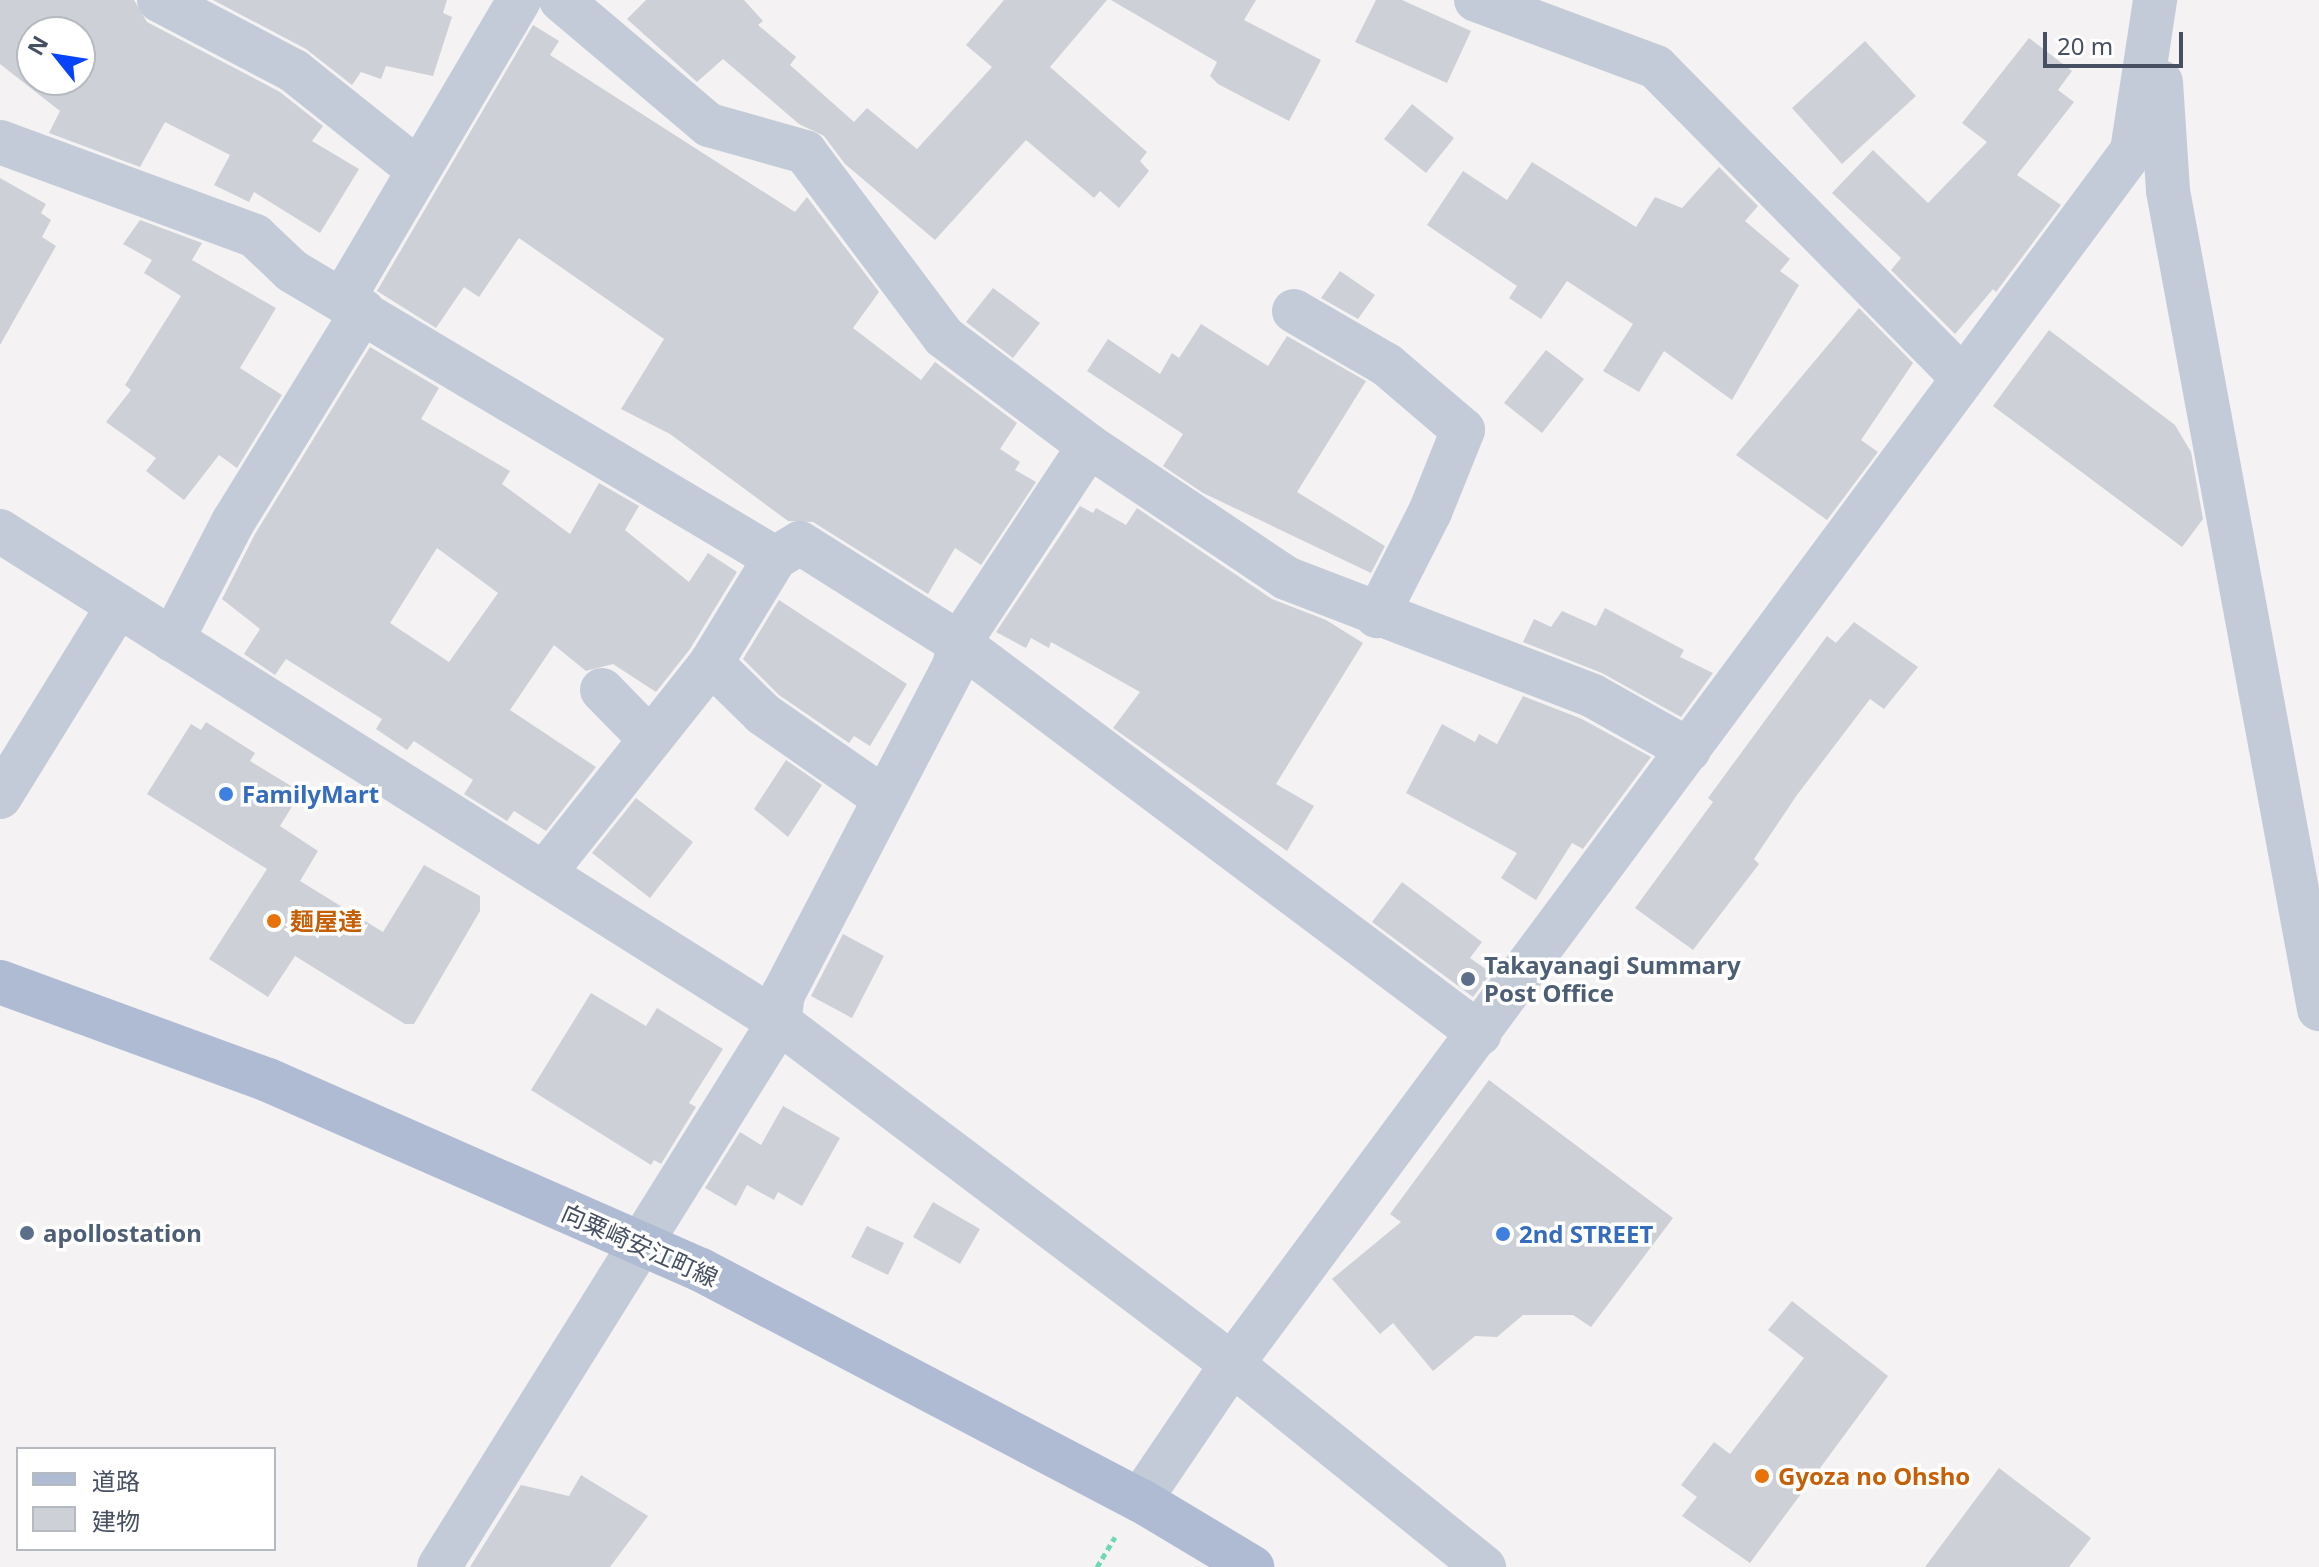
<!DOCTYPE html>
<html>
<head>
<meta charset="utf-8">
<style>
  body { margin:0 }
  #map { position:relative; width:2319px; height:1567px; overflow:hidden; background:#f4f2f2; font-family:"Noto Sans","Noto Sans JP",sans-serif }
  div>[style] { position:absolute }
  .building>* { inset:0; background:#ced0d8 }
  .path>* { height:5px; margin-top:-2.5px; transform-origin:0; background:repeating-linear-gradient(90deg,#71d8b7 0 6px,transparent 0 10px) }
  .minor>* { height:44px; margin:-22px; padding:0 22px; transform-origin:22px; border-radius:22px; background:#c4cbd8 }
  .major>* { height:44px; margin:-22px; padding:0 22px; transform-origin:22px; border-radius:22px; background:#afbbd3 }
  .dots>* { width:22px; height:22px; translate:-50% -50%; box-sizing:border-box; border:4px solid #fff; border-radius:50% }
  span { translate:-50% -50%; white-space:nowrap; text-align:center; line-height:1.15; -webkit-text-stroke:7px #fff; paint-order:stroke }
  .shop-label { font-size:24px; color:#366cbe; font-weight:700 }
  .left { translate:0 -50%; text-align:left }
  .food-label { font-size:24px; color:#c56008; font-weight:700 }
  .service-label { font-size:24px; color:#4e5e75; font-weight:700 }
  .street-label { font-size:24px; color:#475062 }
  .legend { position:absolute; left:16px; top:1447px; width:260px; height:104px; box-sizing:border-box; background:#fff; border:2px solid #b5b9c0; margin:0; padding:10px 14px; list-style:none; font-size:24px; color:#475062 }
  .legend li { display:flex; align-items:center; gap:16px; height:40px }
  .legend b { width:40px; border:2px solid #b5b9c0 }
  .north { position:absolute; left:16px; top:16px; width:80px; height:80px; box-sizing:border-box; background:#fff; border:2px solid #b5b9c0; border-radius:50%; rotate:300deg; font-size:22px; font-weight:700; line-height:32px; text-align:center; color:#475062 }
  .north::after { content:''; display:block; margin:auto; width:28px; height:36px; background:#0544fb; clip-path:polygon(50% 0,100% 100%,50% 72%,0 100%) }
  .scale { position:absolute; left:2043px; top:32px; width:140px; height:36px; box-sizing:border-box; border:4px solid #475062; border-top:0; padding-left:10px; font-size:24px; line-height:28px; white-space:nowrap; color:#475062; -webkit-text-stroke:6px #fff; paint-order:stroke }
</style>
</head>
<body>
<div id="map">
  <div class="building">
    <div style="clip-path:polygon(evenodd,0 0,134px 0,147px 22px,280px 92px,323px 126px,312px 141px,359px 169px,320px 233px,254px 192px,249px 202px,214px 185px,230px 155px,165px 122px,140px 167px,49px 133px,60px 111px,0 64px,0 0,32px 32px,80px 32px,80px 80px,32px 80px,32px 32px)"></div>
    <div style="clip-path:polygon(213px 0,447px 0,443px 13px,452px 17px,433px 76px,386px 66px,381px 79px,361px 72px,352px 85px,306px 49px)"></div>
    <div style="clip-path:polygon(646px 0,744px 0,763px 21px,758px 25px,796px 57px,790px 65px,854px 122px,867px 108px,917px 149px,992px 67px,966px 45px,1004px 0,1107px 0,1050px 67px,1147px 152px,1140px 161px,1149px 171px,1119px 208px,1100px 191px,1094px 198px,1026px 140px,935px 240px,845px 164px,824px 136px,799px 124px,723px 59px,697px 82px,627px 19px)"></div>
    <div style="clip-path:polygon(1111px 0,1256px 0,1244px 20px,1321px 60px,1289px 121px,1218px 84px,1210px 76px,1217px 62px)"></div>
    <div style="clip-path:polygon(1376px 0,1402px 0,1471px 31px,1447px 83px,1355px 42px)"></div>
    <div style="clip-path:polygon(533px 25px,559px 41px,550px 55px,795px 212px,807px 197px,879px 292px,853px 328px,921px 380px,935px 362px,1017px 423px,1000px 449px,1020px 462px,1015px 470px,1036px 482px,981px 565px,955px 548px,928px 594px,813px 522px,788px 521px,670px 434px,621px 409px,664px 339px,519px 238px,479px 297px,464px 287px,436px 328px,377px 291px)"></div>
    <div style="clip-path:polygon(2029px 38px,2072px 71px,2058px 90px,2074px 102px,2017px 175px,2061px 205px,1996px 292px,1993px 289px,1955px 334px,1891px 270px,1901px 258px,1832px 193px,1873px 150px,1928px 203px,1987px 142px,1962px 123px)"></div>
    <div style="clip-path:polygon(1865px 41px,1916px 96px,1842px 164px,1792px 108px)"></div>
    <div style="clip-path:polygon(1412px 104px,1454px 138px,1426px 173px,1384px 139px)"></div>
    <div style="clip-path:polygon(1532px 162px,1636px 227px,1655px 197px,1682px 208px,1719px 167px,1758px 206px,1745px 221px,1790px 259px,1780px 271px,1799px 285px,1732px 400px,1664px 351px,1639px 392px,1603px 371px,1633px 324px,1567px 281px,1541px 319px,1509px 298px,1517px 286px,1427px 225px,1463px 171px,1507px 200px)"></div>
    <div style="clip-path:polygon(0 178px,46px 204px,41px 213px,51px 220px,42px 237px,56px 246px,0 345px)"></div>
    <div style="clip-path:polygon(140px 220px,202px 243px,192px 260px,276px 308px,240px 368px,282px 395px,237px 468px,219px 455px,184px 500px,146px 471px,156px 458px,106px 422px,131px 390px,125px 385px,181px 296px,144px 273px,152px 260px,123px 244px)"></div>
    <div style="clip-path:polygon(1340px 271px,1375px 295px,1358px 319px,1321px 298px)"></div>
    <div style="clip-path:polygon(993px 288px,1040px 323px,1013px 358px,966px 322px)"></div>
    <div style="clip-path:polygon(1859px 308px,1913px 363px,1861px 440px,1878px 452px,1827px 520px,1736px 455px)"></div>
    <div style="clip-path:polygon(1201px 324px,1268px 366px,1287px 336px,1366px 381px,1297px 492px,1385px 546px,1371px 573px,1203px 493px,1163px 466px,1183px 434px,1087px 371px,1108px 339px,1160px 374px,1172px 353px,1179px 358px)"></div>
    <div style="clip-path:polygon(2049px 330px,2175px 425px,2191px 452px,2203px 519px,2182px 547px,1993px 406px)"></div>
    <div style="clip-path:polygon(evenodd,370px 347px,439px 388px,421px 419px,510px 471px,502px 484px,570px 534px,599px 483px,639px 506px,625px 530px,689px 582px,708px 553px,737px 572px,690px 649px,656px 692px,613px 664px,586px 671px,554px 645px,510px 710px,596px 767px,546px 831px,514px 811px,507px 821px,464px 794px,473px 780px,414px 741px,407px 750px,376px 729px,382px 719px,286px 659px,275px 675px,244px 654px,260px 629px,222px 599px,255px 534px,370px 347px,437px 548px,498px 593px,449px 662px,390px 623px,437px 548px)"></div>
    <div style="clip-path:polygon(1546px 350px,1584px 379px,1542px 433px,1504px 403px)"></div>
    <div style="clip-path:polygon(1080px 506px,1093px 513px,1096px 508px,1126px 525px,1137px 508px,1272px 599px,1326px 620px,1363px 643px,1276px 784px,1314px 806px,1287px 851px,1113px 728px,1140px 692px,1051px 642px,1049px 648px,1031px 638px,1026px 648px,996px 632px)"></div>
    <div style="clip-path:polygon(779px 600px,907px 684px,870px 746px,854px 736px,849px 743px,779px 695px,743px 659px)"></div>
    <div style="clip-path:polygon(1605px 608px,1684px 650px,1680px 657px,1713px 673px,1681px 717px,1602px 673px,1523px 642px,1534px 619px,1551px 627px,1562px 611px,1596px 626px)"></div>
    <div style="clip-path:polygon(1854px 622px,1918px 667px,1884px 709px,1870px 699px,1797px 795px,1754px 859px,1759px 864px,1693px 950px,1635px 908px,1713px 802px,1708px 798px,1827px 636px,1836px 643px)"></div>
    <div style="clip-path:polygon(1523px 696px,1582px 719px,1651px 757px,1583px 849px,1572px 843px,1536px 900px,1501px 878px,1517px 853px,1406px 793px,1442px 724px,1475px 742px,1479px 734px,1497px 744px)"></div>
    <div style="clip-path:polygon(206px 722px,255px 753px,250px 761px,301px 792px,280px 826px,318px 851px,300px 881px,383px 932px,424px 865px,480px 896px,480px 911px,414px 1024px,405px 1024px,295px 956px,268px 997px,209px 959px,267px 869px,147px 794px,191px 724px,201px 730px)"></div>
    <div style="clip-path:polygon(786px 760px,822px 785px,788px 837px,754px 809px)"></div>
    <div style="clip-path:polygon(636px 798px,693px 842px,650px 898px,592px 853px)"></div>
    <div style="clip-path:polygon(1402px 882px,1482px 942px,1470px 958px,1491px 973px,1473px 997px,1372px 922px)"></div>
    <div style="clip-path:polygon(843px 934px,884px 956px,852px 1018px,811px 996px)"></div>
    <div style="clip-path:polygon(591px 993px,646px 1026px,657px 1008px,723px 1049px,689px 1103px,696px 1107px,661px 1164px,654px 1160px,651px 1165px,531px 1090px)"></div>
    <div style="clip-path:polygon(1489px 1080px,1673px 1218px,1591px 1327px,1573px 1315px,1523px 1315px,1497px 1337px,1475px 1336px,1433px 1371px,1393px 1323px,1380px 1334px,1332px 1279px,1401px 1222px,1390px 1214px)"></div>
    <div style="clip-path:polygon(783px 1106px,840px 1138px,802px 1206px,778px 1192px,774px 1200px,747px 1185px,736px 1206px,705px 1188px,740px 1132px,761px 1145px)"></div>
    <div style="clip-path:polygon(933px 1202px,980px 1229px,960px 1264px,913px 1237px)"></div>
    <div style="clip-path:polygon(867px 1226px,904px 1243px,888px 1275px,851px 1257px)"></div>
    <div style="clip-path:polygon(1792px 1301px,1888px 1376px,1750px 1563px,1682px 1516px,1697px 1497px,1681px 1485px,1714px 1442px,1730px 1454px,1804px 1358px,1768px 1330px)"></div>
    <div style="clip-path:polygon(1999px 1468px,2091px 1538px,2069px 1567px,1925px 1567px)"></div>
    <div style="clip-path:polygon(581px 1475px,648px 1516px,610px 1567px,470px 1567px,521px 1485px,569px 1496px)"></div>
  </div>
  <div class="path">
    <div style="left:1097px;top:1567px;width:35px;rotate:-59deg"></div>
  </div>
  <div class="minor">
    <div style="left:159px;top:0;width:153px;rotate:27.7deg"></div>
    <div style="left:294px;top:71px;width:157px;rotate:38.5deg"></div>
    <div style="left:561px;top:0;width:194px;rotate:40.2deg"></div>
    <div style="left:709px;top:125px;width:100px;rotate:15.7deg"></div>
    <div style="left:805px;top:152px;width:231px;rotate:53.1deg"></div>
    <div style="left:944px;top:337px;width:181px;rotate:36.9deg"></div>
    <div style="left:1089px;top:446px;width:237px;rotate:33.8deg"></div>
    <div style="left:1286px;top:578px;width:329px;rotate:21deg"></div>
    <div style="left:1593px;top:696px;width:110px;rotate:29.4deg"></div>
    <div style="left:1476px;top:0;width:192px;rotate:20.4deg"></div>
    <div style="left:1656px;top:67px;width:437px;rotate:45.4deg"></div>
    <div style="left:2161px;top:82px;width:109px;rotate:86.3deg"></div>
    <div style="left:2168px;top:191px;width:832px;rotate:79.54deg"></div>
    <div style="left:0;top:142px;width:272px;rotate:20.2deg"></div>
    <div style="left:255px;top:236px;width:51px;rotate:43.4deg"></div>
    <div style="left:292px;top:271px;width:562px;rotate:30.72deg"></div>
    <div style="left:775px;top:558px;width:29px;rotate:-31deg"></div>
    <div style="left:800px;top:543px;width:188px;rotate:32.2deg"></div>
    <div style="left:959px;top:643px;width:24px;rotate:102deg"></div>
    <div style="left:954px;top:666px;width:370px;rotate:117.5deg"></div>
    <div style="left:783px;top:994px;width:28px;rotate:98deg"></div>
    <div style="left:779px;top:1022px;width:642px;rotate:121.96deg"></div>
    <div style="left:343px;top:299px;width:347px;rotate:-59.5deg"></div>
    <div style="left:1294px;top:311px;width:108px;rotate:30.1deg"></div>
    <div style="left:1387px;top:365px;width:100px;rotate:40.5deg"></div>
    <div style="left:1463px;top:430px;width:88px;rotate:111.9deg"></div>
    <div style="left:1430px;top:512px;width:117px;rotate:117deg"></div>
    <div style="left:1089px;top:446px;width:236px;rotate:123.4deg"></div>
    <div style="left:959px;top:643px;width:651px;rotate:36.89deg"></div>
    <div style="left:0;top:531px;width:921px;rotate:32.22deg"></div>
    <div style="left:779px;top:1022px;width:568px;rotate:37.05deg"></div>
    <div style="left:1232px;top:1364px;width:324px;rotate:38.9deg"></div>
    <div style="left:172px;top:640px;width:133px;rotate:-62.7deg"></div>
    <div style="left:233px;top:522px;width:248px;rotate:-58.4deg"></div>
    <div style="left:711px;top:663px;width:73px;rotate:44.4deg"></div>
    <div style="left:763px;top:714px;width:147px;rotate:34.8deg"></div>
    <div style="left:602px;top:690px;width:69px;rotate:45.6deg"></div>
    <div style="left:0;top:797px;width:225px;rotate:-58.3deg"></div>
    <div style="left:545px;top:872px;width:267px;rotate:-51.5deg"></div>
    <div style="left:711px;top:663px;width:123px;rotate:-58.6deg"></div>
    <div style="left:1140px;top:1500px;width:164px;rotate:-55.9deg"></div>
    <div style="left:1232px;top:1364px;width:1510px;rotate:-53.43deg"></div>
    <div style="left:2132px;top:151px;width:153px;rotate:-81.3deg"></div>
  </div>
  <div class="major">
    <div style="left:0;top:982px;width:285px;rotate:20.1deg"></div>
    <div style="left:268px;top:1080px;width:473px;rotate:23.7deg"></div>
    <div style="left:701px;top:1270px;width:496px;rotate:27.7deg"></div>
    <div style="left:1140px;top:1500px;width:131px;rotate:30.9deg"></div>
  </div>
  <div class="dots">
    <div style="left:226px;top:794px;background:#3f7fe0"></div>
    <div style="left:274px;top:921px;background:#e8710a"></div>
    <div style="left:1468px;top:979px;background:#5c6f8a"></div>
    <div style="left:27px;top:1233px;background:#5c6f8a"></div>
    <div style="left:1503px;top:1234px;background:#3f7fe0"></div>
    <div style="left:1762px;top:1476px;background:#e8710a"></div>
  </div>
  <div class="shop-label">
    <span class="left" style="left:242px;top:794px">FamilyMart</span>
    <span class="left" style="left:1519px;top:1234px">2nd STREET</span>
  </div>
  <div class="food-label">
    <span class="left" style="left:290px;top:921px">麺屋達</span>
    <span class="left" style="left:1778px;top:1476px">Gyoza no Ohsho</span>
  </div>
  <div class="service-label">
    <span class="left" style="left:1484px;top:979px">Takayanagi Summary<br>Post Office</span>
    <span class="left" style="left:43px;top:1233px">apollostation</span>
  </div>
  <div class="street-label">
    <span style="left:640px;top:1245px;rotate:24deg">向粟崎安江町線</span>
  </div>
  <ul class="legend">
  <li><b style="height:10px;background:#afbbd3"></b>道路</li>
  <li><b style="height:22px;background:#ced0d8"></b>建物</li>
  </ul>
  <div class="north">N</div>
  <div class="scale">20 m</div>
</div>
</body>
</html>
